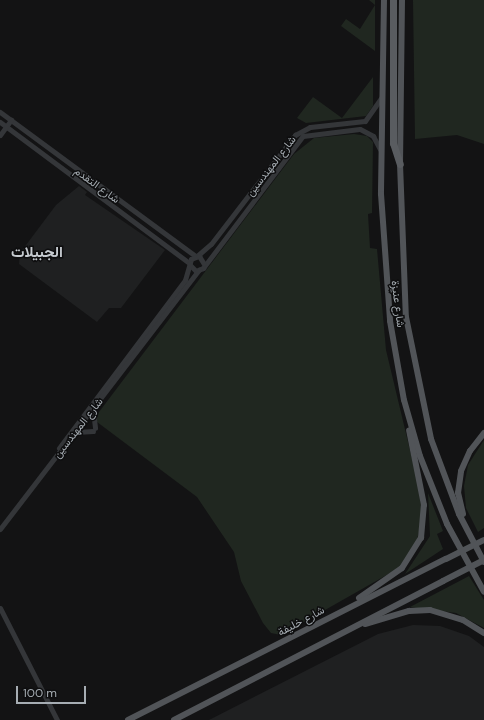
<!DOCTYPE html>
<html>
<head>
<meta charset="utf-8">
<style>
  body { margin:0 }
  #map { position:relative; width:484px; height:720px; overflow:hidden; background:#131314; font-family:"DM Sans",Vazirmatn,sans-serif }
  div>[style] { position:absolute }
  .built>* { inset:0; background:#1f2021 }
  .green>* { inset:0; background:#202720 }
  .tertiary>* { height:5px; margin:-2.5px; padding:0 2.5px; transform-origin:2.5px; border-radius:2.5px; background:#343639 }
  .primary>* { height:6px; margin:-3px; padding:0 3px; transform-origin:3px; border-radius:3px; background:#515458 }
  .trunk>* { height:7px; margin:-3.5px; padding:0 3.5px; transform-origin:3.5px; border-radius:3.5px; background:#595c60 }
  .primary-bridge>* { height:6px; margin:-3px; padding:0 3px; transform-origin:3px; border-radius:3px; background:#515458 }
  span { translate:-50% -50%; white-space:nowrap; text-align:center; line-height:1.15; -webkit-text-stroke:3px #0e0e0f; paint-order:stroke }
  .street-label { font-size:11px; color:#a6adb3 }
  .district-label { font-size:15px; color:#c6cbd0; font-weight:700 }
  .scale { position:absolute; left:16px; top:686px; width:70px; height:18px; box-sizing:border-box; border:2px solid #a6adb3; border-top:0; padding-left:5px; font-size:12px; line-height:14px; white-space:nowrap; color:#a6adb3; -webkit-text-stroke:3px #0e0e0f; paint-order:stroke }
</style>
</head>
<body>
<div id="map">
  <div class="built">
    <div style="clip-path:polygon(79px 186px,87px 192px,85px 195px,165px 250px,121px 308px,109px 308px,97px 322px,19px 264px,20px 253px,56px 205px)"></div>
    <div style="clip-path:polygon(413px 625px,440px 626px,469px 636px,484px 647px,484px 720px,209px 720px,378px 634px)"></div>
  </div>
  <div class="green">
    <div style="clip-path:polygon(369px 0,375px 0,375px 51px,341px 26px,346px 19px,360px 29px,375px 5px)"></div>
    <div style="clip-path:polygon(413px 0,484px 0,484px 144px,457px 135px,415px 139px)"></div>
    <div style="clip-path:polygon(373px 77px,373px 106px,366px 116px,306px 123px,297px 118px,313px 97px,342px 118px)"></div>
    <div style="clip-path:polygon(354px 134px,367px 136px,373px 142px,372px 213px,368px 214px,370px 248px,377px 249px,386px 350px,420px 492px,422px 521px,415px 547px,399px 568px,281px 635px,271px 633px,263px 623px,241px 581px,234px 552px,197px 497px,97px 422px,96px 416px,294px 154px,314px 138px)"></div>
    <div style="clip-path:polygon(484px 440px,484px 528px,478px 532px,466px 508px,464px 486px,468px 465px)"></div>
    <div style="clip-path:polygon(428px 493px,443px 531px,437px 534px,443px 549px,405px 574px,430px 536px)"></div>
    <div style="clip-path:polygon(469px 576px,484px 600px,484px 628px,456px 613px,410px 607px)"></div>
  </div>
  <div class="tertiary">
    <div style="left:0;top:112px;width:242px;rotate:36.4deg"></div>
    <div style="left:0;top:122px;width:236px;rotate:36.7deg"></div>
    <div style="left:0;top:135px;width:19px;rotate:-54deg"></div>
    <div style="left:197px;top:256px;width:18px;rotate:-41deg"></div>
    <div style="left:211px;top:244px;width:138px;rotate:-52.4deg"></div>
    <div style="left:295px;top:135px;width:17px;rotate:-28deg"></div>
    <div style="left:310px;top:127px;width:55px;rotate:-6.2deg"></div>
    <div style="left:365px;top:121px;width:29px;rotate:-55deg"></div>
    <div style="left:190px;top:265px;width:8px;rotate:45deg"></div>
    <div style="left:196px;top:271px;width:8px;rotate:-23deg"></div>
    <div style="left:203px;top:268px;width:166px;rotate:-52.9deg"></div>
    <div style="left:303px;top:136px;width:57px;rotate:-7deg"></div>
    <div style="left:360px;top:129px;width:15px;rotate:28deg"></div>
    <div style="left:373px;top:136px;width:15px;rotate:62deg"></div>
    <div style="left:93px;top:411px;width:17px;rotate:83deg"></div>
    <div style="left:76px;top:432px;width:17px;rotate:-3deg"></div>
    <div style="left:59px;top:448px;width:210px;rotate:-53.1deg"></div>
    <div style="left:185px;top:280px;width:22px;rotate:-74deg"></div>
    <div style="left:191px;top:259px;width:9px;rotate:-21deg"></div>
    <div style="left:199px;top:256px;width:9px;rotate:58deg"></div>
    <div style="left:0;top:529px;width:327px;rotate:-52.5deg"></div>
    <div style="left:0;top:608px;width:126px;rotate:63deg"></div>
  </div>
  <div class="primary">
    <div style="left:384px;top:0;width:194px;rotate:90.9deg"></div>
    <div style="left:381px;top:194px;width:127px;rotate:85.9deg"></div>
    <div style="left:390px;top:321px;width:80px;rotate:80deg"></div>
    <div style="left:404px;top:400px;width:58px;rotate:74.1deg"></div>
    <div style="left:420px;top:456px;width:73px;rotate:68.3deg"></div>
    <div style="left:447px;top:524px;width:77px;rotate:61.4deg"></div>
    <div style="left:402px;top:0;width:164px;rotate:90.7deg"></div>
    <div style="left:400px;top:164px;width:153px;rotate:87.8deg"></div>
    <div style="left:406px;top:317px;width:125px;rotate:78.4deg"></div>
    <div style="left:431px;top:439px;width:80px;rotate:69.5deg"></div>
    <div style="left:459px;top:514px;width:54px;rotate:62.5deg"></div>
    <div style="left:463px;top:514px;width:22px;rotate:-103deg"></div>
    <div style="left:458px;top:493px;width:22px;rotate:-82deg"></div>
    <div style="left:461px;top:471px;width:22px;rotate:-66deg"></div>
    <div style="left:470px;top:451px;width:23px;rotate:-52deg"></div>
    <div style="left:359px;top:598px;width:52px;rotate:-34.9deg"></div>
    <div style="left:402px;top:568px;width:36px;rotate:-58deg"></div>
    <div style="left:421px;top:538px;width:33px;rotate:-85deg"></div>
    <div style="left:424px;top:505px;width:76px;rotate:-101.3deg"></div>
    <div style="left:365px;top:624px;width:46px;rotate:-16.5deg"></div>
    <div style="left:409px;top:611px;width:21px;rotate:-3deg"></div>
    <div style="left:430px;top:610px;width:34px;rotate:17deg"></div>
    <div style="left:463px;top:620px;width:25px;rotate:32deg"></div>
    <div style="left:128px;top:720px;width:356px;rotate:-26.9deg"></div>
    <div style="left:174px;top:720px;width:303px;rotate:-27.3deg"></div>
  </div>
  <div class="trunk">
    <div style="left:393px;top:0;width:143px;rotate:90deg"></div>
    <div style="left:393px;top:143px;width:22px;rotate:72deg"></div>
  </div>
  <div class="primary-bridge">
    <div style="left:446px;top:559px;width:42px;rotate:-26.6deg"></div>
    <div style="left:443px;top:581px;width:46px;rotate:-27.1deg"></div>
  </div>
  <div class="street-label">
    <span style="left:271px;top:166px;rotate:-52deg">شارع المهندسين</span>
    <span style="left:97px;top:185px;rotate:36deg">شارع التقدم</span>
    <span style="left:398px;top:304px;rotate:83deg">شارع عنيزة</span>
    <span style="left:78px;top:428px;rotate:-52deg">شارع المهندسين</span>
    <span style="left:301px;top:621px;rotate:-28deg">شارع خليفة</span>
  </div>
  <div class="district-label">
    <span style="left:37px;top:253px">الجبيلات</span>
  </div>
  <div class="scale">100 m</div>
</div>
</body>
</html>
